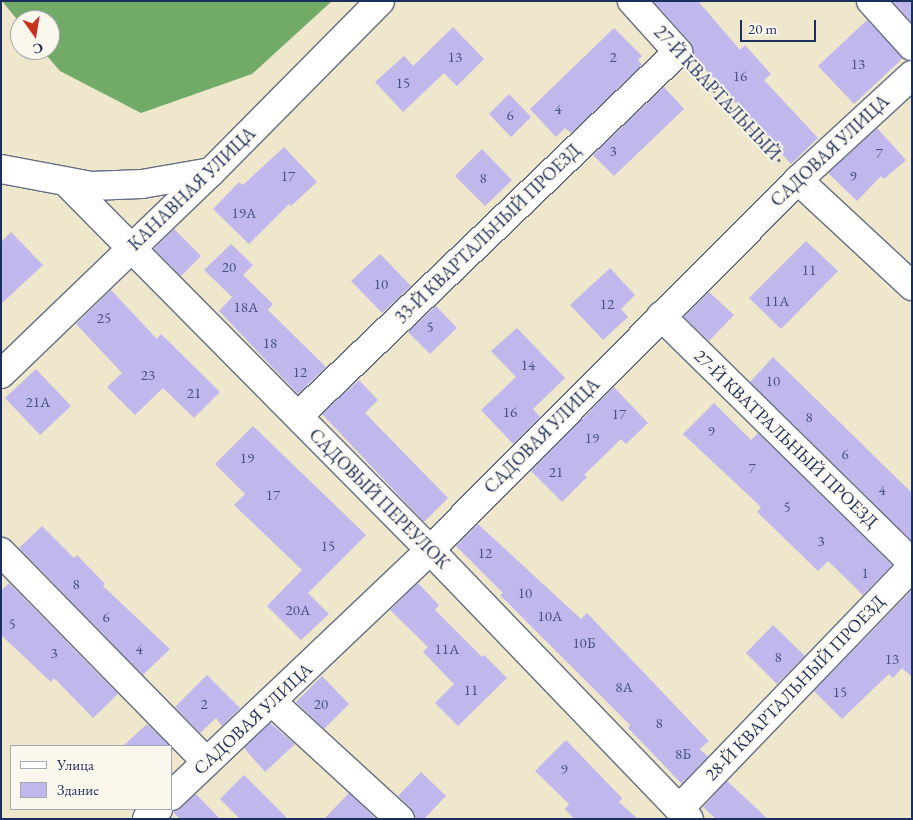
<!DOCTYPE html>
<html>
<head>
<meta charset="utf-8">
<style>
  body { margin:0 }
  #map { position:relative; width:913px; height:820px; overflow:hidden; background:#eee7cb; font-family:"EB Garamond",serif }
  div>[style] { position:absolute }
  .forest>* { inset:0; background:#72aa68 }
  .building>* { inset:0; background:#c0b8ed }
  .path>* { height:3px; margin-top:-1.5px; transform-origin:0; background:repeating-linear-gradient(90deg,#656f84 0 4px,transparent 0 8px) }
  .roads { filter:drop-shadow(1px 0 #656f84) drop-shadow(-1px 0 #656f84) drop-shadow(0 1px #656f84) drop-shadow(0 -1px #656f84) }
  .minor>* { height:28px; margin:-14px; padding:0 14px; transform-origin:14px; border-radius:14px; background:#fff }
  span { translate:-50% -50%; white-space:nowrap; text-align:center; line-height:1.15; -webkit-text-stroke:4px #fbf7ec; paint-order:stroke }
  .number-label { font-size:15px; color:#445182 }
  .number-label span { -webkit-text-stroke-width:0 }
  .street-label { font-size:18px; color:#1b2f5e }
  .frame { position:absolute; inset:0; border:2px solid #1b2f5e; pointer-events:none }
  .legend { position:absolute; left:10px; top:745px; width:162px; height:65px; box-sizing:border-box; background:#fbf7ec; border:1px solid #a1a7b3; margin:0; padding:6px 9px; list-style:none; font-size:15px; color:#1b2f5e }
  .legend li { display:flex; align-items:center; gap:10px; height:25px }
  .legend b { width:25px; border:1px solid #a1a7b3 }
  .north { position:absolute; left:10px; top:10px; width:50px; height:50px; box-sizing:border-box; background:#fbf7ec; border:1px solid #a1a7b3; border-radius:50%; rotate:167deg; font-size:14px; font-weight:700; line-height:20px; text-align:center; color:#1b2f5e }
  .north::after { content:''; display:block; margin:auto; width:18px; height:22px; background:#c8321e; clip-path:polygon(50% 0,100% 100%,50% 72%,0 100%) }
  .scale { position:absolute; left:740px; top:20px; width:76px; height:22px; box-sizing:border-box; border:2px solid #1b2f5e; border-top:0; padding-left:6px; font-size:15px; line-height:18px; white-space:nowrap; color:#1b2f5e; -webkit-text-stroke:4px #fbf7ec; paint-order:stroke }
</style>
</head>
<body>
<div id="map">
  <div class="forest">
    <div style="clip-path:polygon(2px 1px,332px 1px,252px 74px,141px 113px,60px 71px,42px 50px,50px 50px,50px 20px,20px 20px,20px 23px)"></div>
  </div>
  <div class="building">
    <div style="clip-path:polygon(653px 1px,698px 1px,740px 50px,745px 45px,771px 74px,764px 80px,818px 138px,791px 164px,693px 56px,690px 42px)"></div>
    <div style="clip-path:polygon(892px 1px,912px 1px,912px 23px)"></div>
    <div style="clip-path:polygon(867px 20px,903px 58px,854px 104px,818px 66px)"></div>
    <div style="clip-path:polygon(453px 27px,484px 59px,457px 86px,444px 73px,403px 112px,375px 82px,404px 56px,413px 66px)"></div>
    <div style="clip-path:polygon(614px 28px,642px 56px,638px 60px,642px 65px,571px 133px,565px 128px,556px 137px,530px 109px)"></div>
    <div style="clip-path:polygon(664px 87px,684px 109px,614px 176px,593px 155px)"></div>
    <div style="clip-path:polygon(509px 94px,531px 117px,511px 137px,489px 114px)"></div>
    <div style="clip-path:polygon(877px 128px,906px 160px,884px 179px,881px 176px,857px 201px,828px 173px)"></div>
    <div style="clip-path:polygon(284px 147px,317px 182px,291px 206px,289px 204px,249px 244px,213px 209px,239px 182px,243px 185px)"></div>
    <div style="clip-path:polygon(482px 149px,512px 180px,485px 206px,455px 176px)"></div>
    <div style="clip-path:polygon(174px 229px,201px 256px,181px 276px,154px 249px)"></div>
    <div style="clip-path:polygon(11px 232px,43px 265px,1px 304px,1px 242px)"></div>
    <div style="clip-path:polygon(806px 241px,838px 271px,781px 329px,749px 298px)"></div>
    <div style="clip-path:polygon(231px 244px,253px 265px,243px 275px,273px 304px,268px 310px,326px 367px,298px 394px,219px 311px,232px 297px,204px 270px)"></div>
    <div style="clip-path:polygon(380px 254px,411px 286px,382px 313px,351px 281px)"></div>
    <div style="clip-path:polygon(610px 268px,635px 295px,621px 309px,628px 317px,603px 340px,570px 305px)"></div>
    <div style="clip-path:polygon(111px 290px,157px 339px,161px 334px,220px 392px,194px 418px,163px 388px,135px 415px,107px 387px,122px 373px,76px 324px)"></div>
    <div style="clip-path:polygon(709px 292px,734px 315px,709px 341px,684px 317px)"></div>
    <div style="clip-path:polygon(436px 306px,457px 328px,430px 354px,408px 332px)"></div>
    <div style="clip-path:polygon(517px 328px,565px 378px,533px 409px,540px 417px,513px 444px,481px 410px,516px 377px,491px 351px)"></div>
    <div style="clip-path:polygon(773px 357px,912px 493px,912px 541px,750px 382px)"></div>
    <div style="clip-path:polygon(36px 369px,71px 406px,40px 435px,5px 398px)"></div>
    <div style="clip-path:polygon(359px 380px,378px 400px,365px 413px,448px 498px,424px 522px,322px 414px)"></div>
    <div style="clip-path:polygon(614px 387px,648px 423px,626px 444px,621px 439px,584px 475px,587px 477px,562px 502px,531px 471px)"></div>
    <div style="clip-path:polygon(714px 403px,751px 440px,758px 433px,892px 565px,863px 595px,828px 561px,818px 571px,757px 512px,761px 507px,683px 434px)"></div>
    <div style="clip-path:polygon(253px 426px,366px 535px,308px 593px,329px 614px,301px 640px,267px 606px,302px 570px,234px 505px,245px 494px,215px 464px)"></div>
    <div style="clip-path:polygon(478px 524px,581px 619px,587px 613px,709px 741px,700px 749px,708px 757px,682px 784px,628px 728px,630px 725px,500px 595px,503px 593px,456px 546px)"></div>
    <div style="clip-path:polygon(42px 526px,74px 558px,77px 555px,105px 584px,103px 586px,170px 649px,143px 675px,19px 548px)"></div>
    <div style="clip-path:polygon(9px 583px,118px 694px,93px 718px,54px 678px,51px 682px,1px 635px,1px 591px)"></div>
    <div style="clip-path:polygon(418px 583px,439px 605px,435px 610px,482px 657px,484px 655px,507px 678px,458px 726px,435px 703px,454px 684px,423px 652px,428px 647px,390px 610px)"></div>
    <div style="clip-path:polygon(912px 590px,912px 677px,902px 668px,893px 678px,889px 674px,842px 719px,814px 691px)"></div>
    <div style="clip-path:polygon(773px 625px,805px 656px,777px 684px,746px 653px)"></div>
    <div style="clip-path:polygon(207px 675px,240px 708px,222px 726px,216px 718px,200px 733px,175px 707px)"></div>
    <div style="clip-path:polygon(322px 676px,349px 704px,324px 729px,296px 702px)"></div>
    <div style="clip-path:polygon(270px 723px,295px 744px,265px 772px,244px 748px)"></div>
    <div style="clip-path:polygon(147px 724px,170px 746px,123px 746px)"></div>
    <div style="clip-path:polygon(566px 740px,622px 798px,619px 802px,638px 819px,574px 819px,565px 809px,569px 804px,535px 771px)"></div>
    <div style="clip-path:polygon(421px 772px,446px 796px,424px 819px,415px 819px,411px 808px,398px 796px)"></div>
    <div style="clip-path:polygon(244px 775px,288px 819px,240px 819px,220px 799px)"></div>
    <div style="clip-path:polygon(727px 781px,768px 819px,716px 819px,703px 807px)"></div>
    <div style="clip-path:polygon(349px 793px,366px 809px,376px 819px,324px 819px)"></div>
    <div style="clip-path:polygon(196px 794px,220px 819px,180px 819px,173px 812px)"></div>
  </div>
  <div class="path">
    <div style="left:696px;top:71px;width:123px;rotate:47deg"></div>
  </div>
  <div class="roads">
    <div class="minor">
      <div style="left:871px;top:1px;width:61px;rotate:47.7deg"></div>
      <div style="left:1px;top:169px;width:92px;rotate:10.7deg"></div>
      <div style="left:91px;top:186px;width:51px;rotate:-2.2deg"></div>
      <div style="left:142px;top:184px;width:70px;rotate:-9.9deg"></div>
      <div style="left:798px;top:180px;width:156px;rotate:42.9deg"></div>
      <div style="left:66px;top:182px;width:518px;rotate:45.31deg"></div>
      <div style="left:430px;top:550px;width:373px;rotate:46.1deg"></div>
      <div style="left:661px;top:316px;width:352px;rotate:44.5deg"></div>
      <div style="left:1px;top:374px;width:291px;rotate:-43.9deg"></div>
      <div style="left:211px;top:172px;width:240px;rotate:-45.3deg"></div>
      <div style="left:298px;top:416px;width:526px;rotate:-43.77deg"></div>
      <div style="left:678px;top:52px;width:69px;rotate:-132deg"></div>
      <div style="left:1px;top:552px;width:294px;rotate:45.6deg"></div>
      <div style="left:271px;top:701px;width:175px;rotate:42.5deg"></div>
      <div style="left:171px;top:796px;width:357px;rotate:-43.5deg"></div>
      <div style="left:430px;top:550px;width:522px;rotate:-45.16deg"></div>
      <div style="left:798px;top:180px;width:155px;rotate:-42.6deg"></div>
      <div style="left:679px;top:809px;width:336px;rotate:-46.1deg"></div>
      <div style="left:147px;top:819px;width:15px;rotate:-42deg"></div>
    </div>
  </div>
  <div class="number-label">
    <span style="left:455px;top:57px">13</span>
    <span style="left:613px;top:57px">2</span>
    <span style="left:858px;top:64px">13</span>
    <span style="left:740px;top:76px">16</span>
    <span style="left:403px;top:83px">15</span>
    <span style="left:558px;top:109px">4</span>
    <span style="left:510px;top:115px">6</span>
    <span style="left:613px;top:151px">3</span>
    <span style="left:879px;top:153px">7</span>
    <span style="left:288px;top:176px">17</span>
    <span style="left:853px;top:176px">9</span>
    <span style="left:483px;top:178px">8</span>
    <span style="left:244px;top:213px">19А</span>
    <span style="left:229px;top:267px">20</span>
    <span style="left:809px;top:270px">11</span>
    <span style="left:381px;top:284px">10</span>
    <span style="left:777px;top:301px">11А</span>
    <span style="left:607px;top:304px">12</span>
    <span style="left:246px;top:307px">18А</span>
    <span style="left:104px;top:318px">25</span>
    <span style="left:430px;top:327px">5</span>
    <span style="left:270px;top:343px">18</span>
    <span style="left:528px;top:365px">14</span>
    <span style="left:300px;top:372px">12</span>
    <span style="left:148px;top:375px">23</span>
    <span style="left:773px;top:381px">10</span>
    <span style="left:194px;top:393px">21</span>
    <span style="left:38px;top:402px">21А</span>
    <span style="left:510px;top:412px">16</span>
    <span style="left:619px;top:414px">17</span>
    <span style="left:809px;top:417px">8</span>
    <span style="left:711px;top:431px">9</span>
    <span style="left:592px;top:438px">19</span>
    <span style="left:845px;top:454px">6</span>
    <span style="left:247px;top:458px">19</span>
    <span style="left:752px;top:468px">7</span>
    <span style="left:556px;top:472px">21</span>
    <span style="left:882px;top:490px">4</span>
    <span style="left:273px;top:495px">17</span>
    <span style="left:787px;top:507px">5</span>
    <span style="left:821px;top:541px">3</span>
    <span style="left:328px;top:546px">15</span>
    <span style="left:485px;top:553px">12</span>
    <span style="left:865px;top:573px">1</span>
    <span style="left:76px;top:584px">8</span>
    <span style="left:525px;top:593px">10</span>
    <span style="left:298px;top:610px">20А</span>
    <span style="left:550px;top:616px">10А</span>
    <span style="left:106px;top:617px">6</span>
    <span style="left:12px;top:624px">5</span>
    <span style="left:584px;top:643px">10Б</span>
    <span style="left:139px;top:649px">4</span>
    <span style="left:447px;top:649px">11А</span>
    <span style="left:54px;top:653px">3</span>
    <span style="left:778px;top:657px">8</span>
    <span style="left:892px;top:659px">13</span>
    <span style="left:624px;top:687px">8А</span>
    <span style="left:471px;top:690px">11</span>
    <span style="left:840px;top:692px">15</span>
    <span style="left:204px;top:704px">2</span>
    <span style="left:321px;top:704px">20</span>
    <span style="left:659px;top:723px">8</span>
    <span style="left:683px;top:754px">8Б</span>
    <span style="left:564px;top:769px">9</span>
  </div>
  <div class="street-label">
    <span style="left:717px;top:93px;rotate:47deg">27-Й КВАРТАЛЬНЫЙ</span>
    <span style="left:830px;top:151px;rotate:-43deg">САДОВАЯ УЛИЦА</span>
    <span style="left:192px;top:189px;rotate:-44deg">КАНАВНАЯ УЛИЦА</span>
    <span style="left:488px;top:234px;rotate:-44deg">33-Й КВАРТАЛЬНЫЙ ПРОЕЗД</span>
    <span style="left:542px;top:436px;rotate:-45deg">САДОВАЯ УЛИЦА</span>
    <span style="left:786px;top:439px;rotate:44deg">27-Й КВАТРАЛЬНЫЙ ПРОЕЗД</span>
    <span style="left:379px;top:499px;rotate:45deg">САДОВЫЙ ПЕРЕУЛОК</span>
    <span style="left:795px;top:688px;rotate:-46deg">28-Й КВАРТАЛЬНЫЙ ПРОЕЗД</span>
    <span style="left:253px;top:719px;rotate:-43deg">САДОВАЯ УЛИЦА</span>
  </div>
  <div class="frame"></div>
  <ul class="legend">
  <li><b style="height:6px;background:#fff"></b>Улица</li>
  <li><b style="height:14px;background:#c0b8ed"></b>Здание</li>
  </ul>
  <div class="north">С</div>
  <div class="scale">20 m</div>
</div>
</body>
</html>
